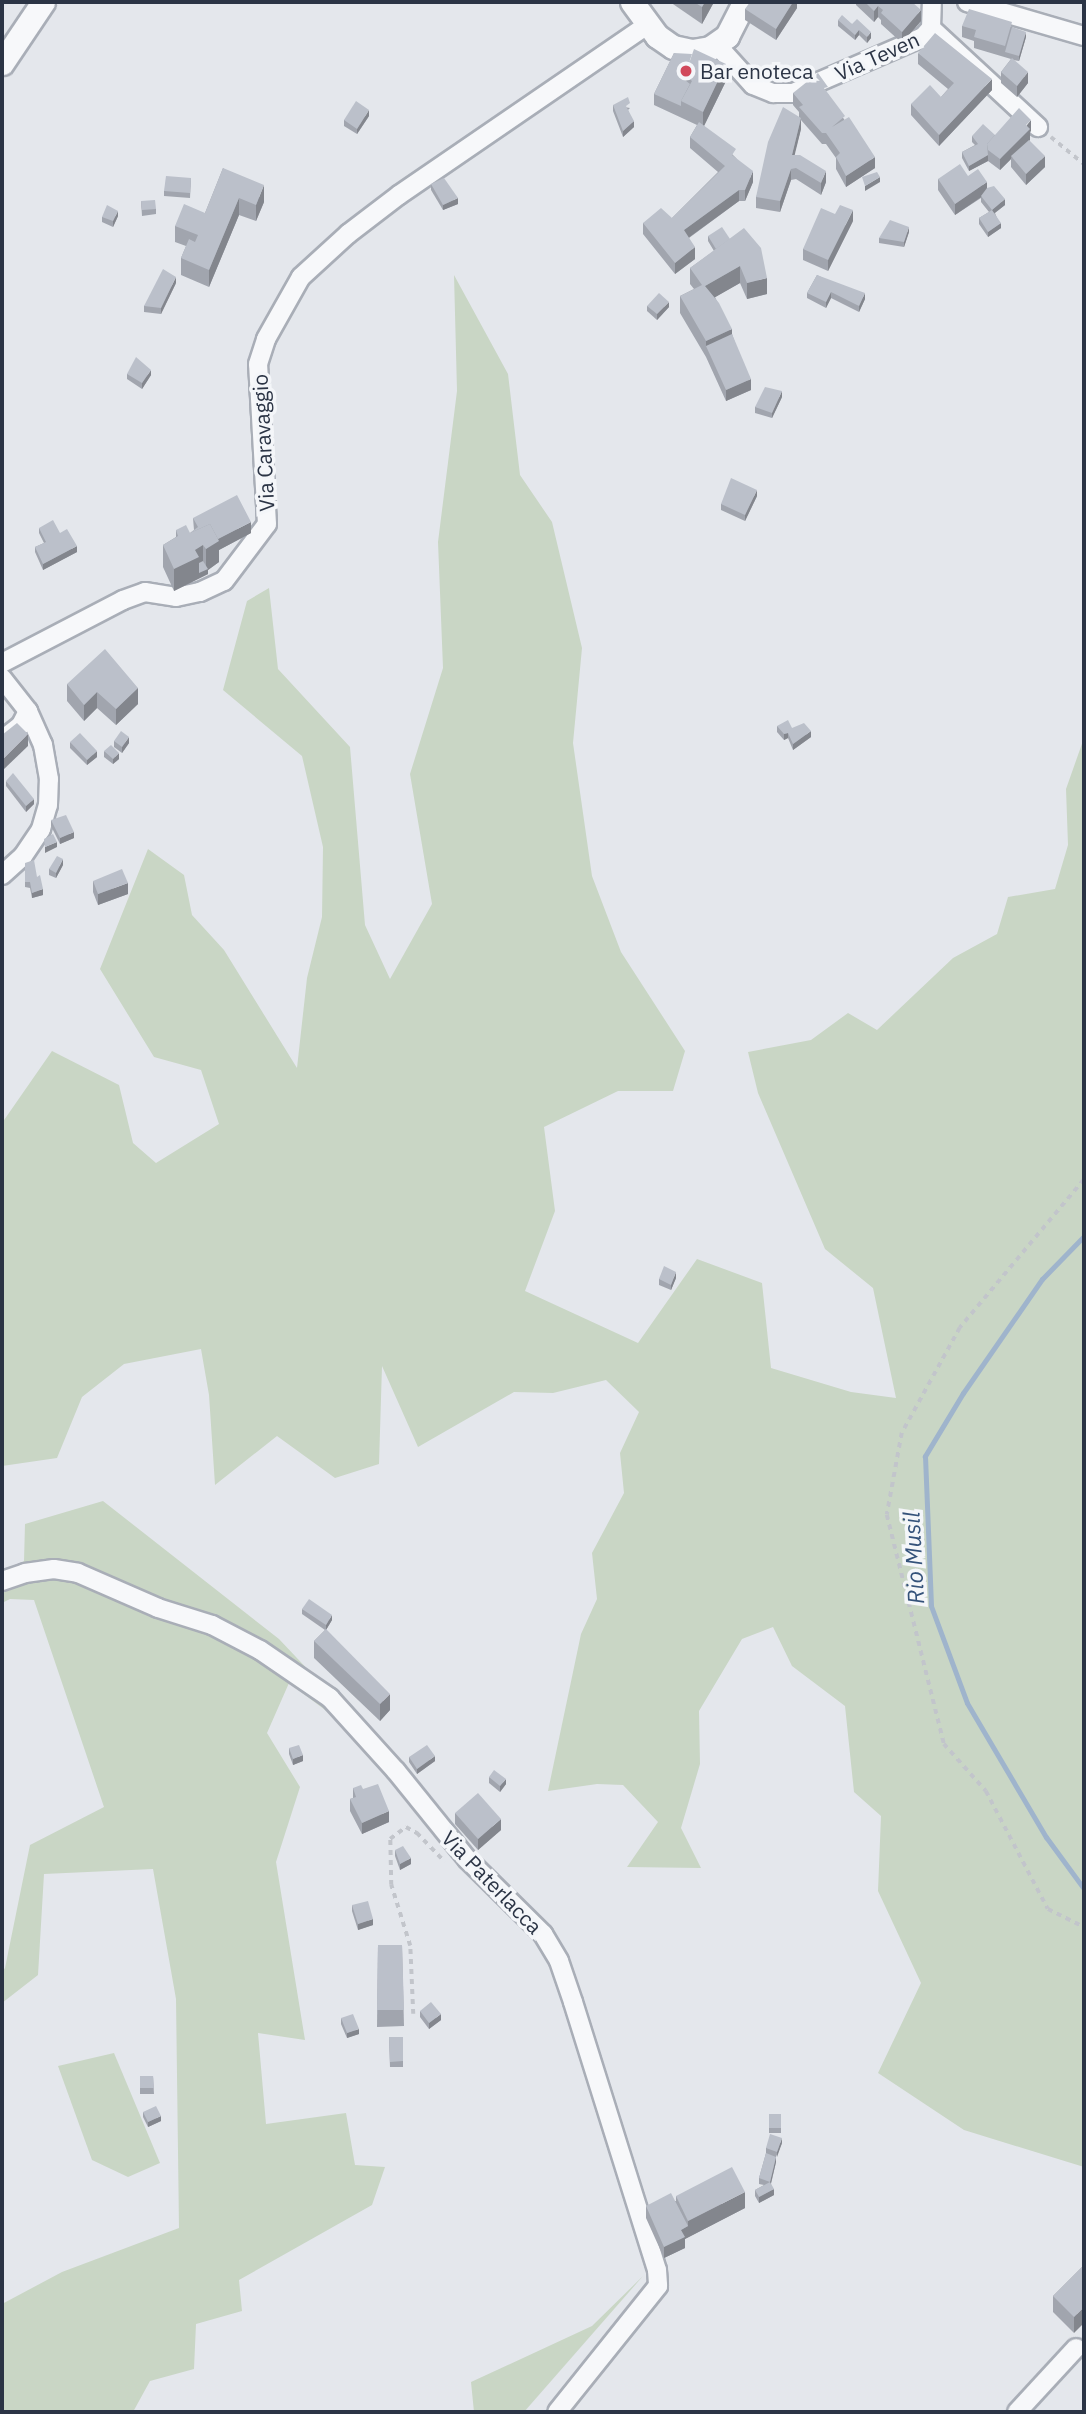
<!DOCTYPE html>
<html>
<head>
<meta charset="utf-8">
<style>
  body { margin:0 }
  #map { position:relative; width:1086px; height:2414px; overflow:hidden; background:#e4e7ec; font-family:"IBM Plex Sans",sans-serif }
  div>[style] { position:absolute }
  .green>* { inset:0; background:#c9d6c5 }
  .stream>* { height:5px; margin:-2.5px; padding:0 2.5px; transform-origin:2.5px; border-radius:2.5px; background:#9fb4cc }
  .path>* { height:3.5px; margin-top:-1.75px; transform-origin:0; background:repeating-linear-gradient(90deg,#c2c5cb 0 5px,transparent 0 10px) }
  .roads { filter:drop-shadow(2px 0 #a9aeb7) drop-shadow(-2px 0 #a9aeb7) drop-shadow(0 2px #a9aeb7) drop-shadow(0 -2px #a9aeb7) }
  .minor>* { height:18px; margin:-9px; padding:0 9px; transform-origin:9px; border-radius:9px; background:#f7f8fa }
  .tertiary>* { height:23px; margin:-11.5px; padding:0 11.5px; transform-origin:11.5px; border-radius:11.5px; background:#f7f8fa }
  .wall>* { inset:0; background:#a1a5ae }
  .shaded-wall>* { inset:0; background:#83868d }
  .building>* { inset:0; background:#bbc0ca }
  .dots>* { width:19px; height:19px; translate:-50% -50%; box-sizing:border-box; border:4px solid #f4f6f9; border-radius:50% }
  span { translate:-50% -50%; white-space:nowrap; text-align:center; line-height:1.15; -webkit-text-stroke:7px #f4f6f9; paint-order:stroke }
  .street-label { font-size:21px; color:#2b3445 }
  .poi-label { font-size:21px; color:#2b3445 }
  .left { translate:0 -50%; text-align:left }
  .water-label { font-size:23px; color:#34527a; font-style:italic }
  .frame { position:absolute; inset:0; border:4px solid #2b3445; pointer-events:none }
</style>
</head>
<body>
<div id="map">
  <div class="green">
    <div style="clip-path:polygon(454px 275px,508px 374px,520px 475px,552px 522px,582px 648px,573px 743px,592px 876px,621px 952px,685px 1051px,673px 1091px,618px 1091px,544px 1127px,555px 1211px,525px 1291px,638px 1343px,697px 1259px,762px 1283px,771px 1368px,851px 1392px,896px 1398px,873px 1288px,825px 1249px,758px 1093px,748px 1052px,811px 1040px,848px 1013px,877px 1030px,953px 958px,997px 934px,1008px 897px,1055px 889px,1068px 845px,1066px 789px,1084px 738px,1084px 2167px,964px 2130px,878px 2073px,921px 1983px,878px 1891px,881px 1816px,854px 1792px,845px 1706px,792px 1666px,773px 1627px,742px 1639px,699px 1711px,700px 1764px,681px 1828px,701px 1868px,627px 1867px,658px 1822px,623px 1785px,597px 1784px,548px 1791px,581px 1634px,597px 1599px,592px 1553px,624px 1493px,620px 1453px,639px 1412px,606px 1380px,553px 1393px,514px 1392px,418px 1447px,382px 1366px,379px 1464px,335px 1478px,277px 1436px,215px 1485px,209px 1395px,201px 1349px,124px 1364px,82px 1397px,57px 1458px,2px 1466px,2px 1123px,52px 1051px,119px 1085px,133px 1143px,156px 1163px,219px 1124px,201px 1070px,154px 1057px,100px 969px,148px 849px,184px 875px,192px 915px,224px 950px,297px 1068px,307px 978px,322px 917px,323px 847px,302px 756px,223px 690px,247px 601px,269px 588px,278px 669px,350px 747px,365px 925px,390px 979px,432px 904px,410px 774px,443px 668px,438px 542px,457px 391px)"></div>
    <div style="clip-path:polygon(103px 1501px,279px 1639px,396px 1763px,289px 1683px,267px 1733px,300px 1787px,276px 1862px,305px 2040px,258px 2033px,266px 2124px,346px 2113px,355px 2165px,385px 2167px,372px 2205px,239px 2280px,242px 2311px,196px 2324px,194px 2369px,150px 2381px,133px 2412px,2px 2412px,2px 2304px,62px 2272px,179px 2228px,176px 1999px,153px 1869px,44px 1874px,38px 1975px,2px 2003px,2px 1972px,5px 1968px,30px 1845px,104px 1807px,34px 1600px,10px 1599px,2px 1603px,2px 1573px,24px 1561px,25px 1524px)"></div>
    <div style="clip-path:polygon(114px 2053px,160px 2163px,128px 2177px,92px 2160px,58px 2066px)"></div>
    <div style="clip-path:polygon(643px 2276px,524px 2412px,474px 2412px,471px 2382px,592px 2326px)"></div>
  </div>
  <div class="stream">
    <div style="left:1084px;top:1236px;width:60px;rotate:134.3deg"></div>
    <div style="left:1042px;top:1279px;width:139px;rotate:124.7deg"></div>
    <div style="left:963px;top:1393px;width:74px;rotate:121.1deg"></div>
    <div style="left:925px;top:1456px;width:150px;rotate:87.7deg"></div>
    <div style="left:931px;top:1606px;width:103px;rotate:69.6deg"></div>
    <div style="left:967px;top:1703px;width:156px;rotate:59.5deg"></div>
    <div style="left:1046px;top:1837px;width:64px;rotate:53.8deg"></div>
  </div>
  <div class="path">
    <div style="left:1051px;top:137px;width:43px;rotate:39.3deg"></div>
    <div style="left:1084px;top:1180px;width:193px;rotate:130deg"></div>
    <div style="left:960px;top:1328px;width:120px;rotate:118.9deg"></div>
    <div style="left:902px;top:1433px;width:83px;rotate:100.4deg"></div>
    <div style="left:887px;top:1515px;width:236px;rotate:76deg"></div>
    <div style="left:944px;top:1744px;width:63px;rotate:48.2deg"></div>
    <div style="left:986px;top:1791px;width:133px;rotate:62.3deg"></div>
    <div style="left:1048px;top:1909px;width:40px;rotate:26.6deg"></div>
    <div style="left:413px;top:2014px;width:68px;rotate:-92.5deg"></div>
    <div style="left:410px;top:1946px;width:64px;rotate:-107.3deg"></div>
    <div style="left:391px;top:1885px;width:46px;rotate:-91.2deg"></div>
    <div style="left:390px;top:1839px;width:20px;rotate:-37deg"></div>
    <div style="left:406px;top:1827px;width:13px;rotate:29deg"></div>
    <div style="left:417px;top:1833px;width:40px;rotate:46deg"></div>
  </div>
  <div class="roads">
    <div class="minor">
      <div style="left:967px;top:2px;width:122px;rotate:16.2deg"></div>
      <div style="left:931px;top:28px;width:146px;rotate:42.8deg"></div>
      <div style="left:717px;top:45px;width:54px;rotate:48deg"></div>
      <div style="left:753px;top:85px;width:22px;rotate:22deg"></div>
      <div style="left:773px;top:93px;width:20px"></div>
      <div style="left:793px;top:93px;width:142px;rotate:-23.3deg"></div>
      <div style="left:923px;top:37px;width:12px;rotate:-48deg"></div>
      <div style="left:931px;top:28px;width:26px;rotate:-88deg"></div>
      <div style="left:2px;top:663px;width:136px;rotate:-27.5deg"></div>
      <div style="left:123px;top:600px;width:23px;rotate:-20deg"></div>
      <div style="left:145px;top:592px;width:31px;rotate:9deg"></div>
      <div style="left:176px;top:597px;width:25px;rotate:-12deg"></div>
      <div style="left:200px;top:592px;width:26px;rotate:-25deg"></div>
      <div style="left:224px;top:581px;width:71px;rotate:-53deg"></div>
      <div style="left:267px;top:524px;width:160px;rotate:-93.2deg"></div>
      <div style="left:258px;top:364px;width:26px;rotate:-72deg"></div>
      <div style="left:266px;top:339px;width:71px;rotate:-60.6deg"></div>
      <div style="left:301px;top:277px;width:64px;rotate:-42.5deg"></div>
      <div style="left:348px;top:234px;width:64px;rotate:-37.4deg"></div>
      <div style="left:399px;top:195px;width:301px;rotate:-34.4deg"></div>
      <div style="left:2px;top:678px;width:42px;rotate:51.8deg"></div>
      <div style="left:28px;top:711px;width:16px;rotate:117deg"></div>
      <div style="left:21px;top:725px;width:24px;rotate:142deg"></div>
      <div style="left:2px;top:875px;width:28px;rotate:-42deg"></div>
      <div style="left:23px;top:856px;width:32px;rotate:-56deg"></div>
      <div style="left:41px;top:829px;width:25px;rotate:-74deg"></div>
      <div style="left:48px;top:805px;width:26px;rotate:-88deg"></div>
      <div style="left:49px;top:779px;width:35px;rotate:-100deg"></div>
      <div style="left:43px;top:745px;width:37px;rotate:-114deg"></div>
      <div style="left:2px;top:1581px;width:24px;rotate:-19deg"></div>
      <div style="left:25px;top:1573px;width:29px;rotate:-8deg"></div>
      <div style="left:54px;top:1569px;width:24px;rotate:9deg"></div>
      <div style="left:78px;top:1573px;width:87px;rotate:23.6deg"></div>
      <div style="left:158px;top:1608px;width:57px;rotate:17.5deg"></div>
      <div style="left:212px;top:1625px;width:54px;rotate:27.5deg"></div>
      <div style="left:260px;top:1650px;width:85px;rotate:34.4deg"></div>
      <div style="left:330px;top:1698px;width:98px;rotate:47.9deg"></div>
      <div style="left:396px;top:1771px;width:113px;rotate:51.1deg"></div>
      <div style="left:467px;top:1859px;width:107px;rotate:44.6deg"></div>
      <div style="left:543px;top:1934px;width:31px;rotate:59deg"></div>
      <div style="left:559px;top:1961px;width:43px;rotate:71.1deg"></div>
      <div style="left:573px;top:2002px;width:281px;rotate:72.6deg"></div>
      <div style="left:657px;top:2270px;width:16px;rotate:86deg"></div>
      <div style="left:658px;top:2286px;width:161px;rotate:128.7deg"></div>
      <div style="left:1017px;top:2412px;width:87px;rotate:-47.3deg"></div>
    </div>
    <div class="tertiary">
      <div style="left:632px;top:2px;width:42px;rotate:53.7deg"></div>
      <div style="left:657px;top:36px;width:19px;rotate:35deg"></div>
      <div style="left:673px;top:47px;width:19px;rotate:12deg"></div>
      <div style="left:692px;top:51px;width:18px;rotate:-9deg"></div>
      <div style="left:710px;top:48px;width:21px;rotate:-35deg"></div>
      <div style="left:727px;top:36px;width:38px;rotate:-63deg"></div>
      <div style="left:2px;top:63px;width:73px;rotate:-56.1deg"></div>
    </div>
  </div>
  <div class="wall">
    <div style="clip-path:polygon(670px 2px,714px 2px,702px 24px)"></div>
    <div style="clip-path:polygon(797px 2px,797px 8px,776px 40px,745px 20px,745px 9px)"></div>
    <div style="clip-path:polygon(856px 2px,912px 2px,921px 21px,902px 43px,881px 24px,881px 20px,878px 17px,874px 22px,856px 5px)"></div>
    <div style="clip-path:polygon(838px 20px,852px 24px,871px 38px,867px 43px,859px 35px,855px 40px,838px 26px)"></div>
    <div style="clip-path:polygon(962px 26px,1012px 27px,1026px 37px,1019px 61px,1013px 60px,1028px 83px,1017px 97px,1001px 83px,1001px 72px,1011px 59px,974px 48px,974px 41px,962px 37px)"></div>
    <div style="clip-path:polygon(674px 53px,726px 81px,704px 126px,736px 158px,753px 182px,745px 201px,739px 201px,689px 238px,695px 259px,675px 274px,643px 234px,643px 223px,672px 218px,718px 172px,690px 148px,690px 137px,697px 125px,654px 105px,654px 94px)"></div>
    <div style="clip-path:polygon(918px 53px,992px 90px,939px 146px,911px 115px,911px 104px,941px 97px,948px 89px,918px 64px)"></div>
    <div style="clip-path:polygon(793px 93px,828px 94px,875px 168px,846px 187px,836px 169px,836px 158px,826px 144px,822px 144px,801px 120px,801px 129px,794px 155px,826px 182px,821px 195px,796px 179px,791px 180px,780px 212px,756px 208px,756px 197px,799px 117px,799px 112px,793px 105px)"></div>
    <div style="clip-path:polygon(613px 105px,630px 108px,628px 110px,634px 127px,623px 137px,613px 111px)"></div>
    <div style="clip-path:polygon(369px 116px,357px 134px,344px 126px,344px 120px)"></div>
    <div style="clip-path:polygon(1031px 131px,1030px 132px,1029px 140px,1045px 167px,1026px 185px,1011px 167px,1011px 159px,1000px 170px,988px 161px,969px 171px,962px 158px,962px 152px,975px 145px,972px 142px,972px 136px,995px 135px)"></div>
    <div style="clip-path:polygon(223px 168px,264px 202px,256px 221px,239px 215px,209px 287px,181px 275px,181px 258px,186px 246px,175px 242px,175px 226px,205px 213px)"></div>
    <div style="clip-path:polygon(968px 176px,987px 188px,1005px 205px,995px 213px,1001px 228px,988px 237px,979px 224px,979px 218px,989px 212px,981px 202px,981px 198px,955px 215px,938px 190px,938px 179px)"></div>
    <div style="clip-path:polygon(191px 178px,190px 198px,164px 196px,164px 191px)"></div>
    <div style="clip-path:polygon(431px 184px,458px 204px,443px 210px,431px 190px)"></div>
    <div style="clip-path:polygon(141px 201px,156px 209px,156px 214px,142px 216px)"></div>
    <div style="clip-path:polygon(118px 216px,113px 227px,102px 222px,102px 217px)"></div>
    <div style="clip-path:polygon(853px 221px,828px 271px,803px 260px,803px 249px)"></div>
    <div style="clip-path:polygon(909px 232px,904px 247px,879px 243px,879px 238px)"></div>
    <div style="clip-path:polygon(708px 236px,730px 239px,767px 294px,747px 299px,740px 283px,715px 297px,732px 334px,751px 390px,726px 401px,706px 357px,680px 313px,680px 296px,694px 289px,690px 284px,690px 268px,714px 251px,708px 241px)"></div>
    <div style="clip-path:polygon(817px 275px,865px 299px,859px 312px,831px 298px,826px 308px,807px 298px,807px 293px)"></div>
    <div style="clip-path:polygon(176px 283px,161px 314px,144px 312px,144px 306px)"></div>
    <div style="clip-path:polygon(647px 306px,669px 307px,657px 320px,647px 311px)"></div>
    <div style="clip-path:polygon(127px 374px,151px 375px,142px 389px,127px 379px)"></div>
    <div style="clip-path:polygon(782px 397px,772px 418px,755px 413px,755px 407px)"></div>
    <div style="clip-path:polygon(757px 496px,745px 521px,721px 510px,721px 504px)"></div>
    <div style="clip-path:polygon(193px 518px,251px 533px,219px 550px,219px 562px,208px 570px,208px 574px,174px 591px,163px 567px,163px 545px,176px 537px,176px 530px,190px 533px,194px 530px)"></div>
    <div style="clip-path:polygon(39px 528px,77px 552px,43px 570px,35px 552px,35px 547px,44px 543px,39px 533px)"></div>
    <div style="clip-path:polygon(67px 684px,138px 688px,138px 704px,116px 725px,97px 708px,84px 721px,67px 701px)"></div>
    <div style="clip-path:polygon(777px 726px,792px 728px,811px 737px,793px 750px,788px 738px,784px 740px,777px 732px)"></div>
    <div style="clip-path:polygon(114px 741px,129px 743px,122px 753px,114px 747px)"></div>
    <div style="clip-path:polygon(70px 742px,97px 757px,87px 765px,70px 748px)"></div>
    <div style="clip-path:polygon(104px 751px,119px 759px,113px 764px,104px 757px)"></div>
    <div style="clip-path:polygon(6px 781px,34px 804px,26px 812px,6px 786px)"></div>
    <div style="clip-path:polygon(51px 820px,74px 838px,60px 844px,51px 826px)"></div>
    <div style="clip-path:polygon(25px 863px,43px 895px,32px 898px,30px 888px,25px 887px)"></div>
    <div style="clip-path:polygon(63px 865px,56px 878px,49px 875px,49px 869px)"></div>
    <div style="clip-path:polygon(93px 881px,128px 894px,98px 905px,93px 892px)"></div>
    <div style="clip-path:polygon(676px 1278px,671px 1290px,659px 1285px,659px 1279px)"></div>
    <div style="clip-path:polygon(302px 1609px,332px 1620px,326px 1630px,390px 1710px,380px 1721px,314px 1658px,314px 1641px,325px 1630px,302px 1614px)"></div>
    <div style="clip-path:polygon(289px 1748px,303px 1761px,293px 1765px,289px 1754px)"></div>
    <div style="clip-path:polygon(409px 1757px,435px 1761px,417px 1774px,409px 1762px)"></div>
    <div style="clip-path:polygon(489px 1777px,506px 1784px,500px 1792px,489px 1783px)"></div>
    <div style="clip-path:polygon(353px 1788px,363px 1789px,389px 1822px,362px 1834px,350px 1811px,350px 1799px,353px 1798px)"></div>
    <div style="clip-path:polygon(455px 1813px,501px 1830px,478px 1850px,455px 1824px)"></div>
    <div style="clip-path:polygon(395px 1850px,411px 1864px,400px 1870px,395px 1856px)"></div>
    <div style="clip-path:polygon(352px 1905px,373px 1925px,358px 1930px,352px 1911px)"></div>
    <div style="clip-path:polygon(378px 1945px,402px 1945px,404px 2026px,377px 2027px)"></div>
    <div style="clip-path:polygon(420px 2011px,441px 2020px,429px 2029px,420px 2017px)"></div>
    <div style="clip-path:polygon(341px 2018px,359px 2034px,347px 2038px,341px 2024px)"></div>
    <div style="clip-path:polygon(389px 2037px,403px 2037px,403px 2067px,390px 2067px)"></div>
    <div style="clip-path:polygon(140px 2076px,153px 2076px,154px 2094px,140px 2094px)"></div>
    <div style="clip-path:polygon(143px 2112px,161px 2121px,148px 2127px,143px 2117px)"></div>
    <div style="clip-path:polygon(769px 2114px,781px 2114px,781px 2133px,769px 2133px)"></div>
    <div style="clip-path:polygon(782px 2143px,776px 2157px,776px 2162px,771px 2184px,774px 2195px,759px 2203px,755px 2196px,755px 2190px,764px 2185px,759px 2184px,759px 2178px,766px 2153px,766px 2148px)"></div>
    <div style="clip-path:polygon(676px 2196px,745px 2208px,685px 2239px,685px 2248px,664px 2258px,646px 2218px,646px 2206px,676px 2201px)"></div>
    <div style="clip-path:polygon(1084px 2265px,1074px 2333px,1053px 2312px,1053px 2296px)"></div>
  </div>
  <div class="shaded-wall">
    <div style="clip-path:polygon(705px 2px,714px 2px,702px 24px,702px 7px)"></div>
    <div style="clip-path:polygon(793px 2px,797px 2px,797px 8px,776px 40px,776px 29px)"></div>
    <div style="clip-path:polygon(878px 6px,878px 17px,874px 22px,874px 11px)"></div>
    <div style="clip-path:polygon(921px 10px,921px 21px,902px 43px,902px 32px)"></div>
    <div style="clip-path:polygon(859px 30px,859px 35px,855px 40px,855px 35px)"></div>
    <div style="clip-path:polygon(871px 32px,871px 38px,867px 43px,867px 37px)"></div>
    <div style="clip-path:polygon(1026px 32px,1026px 37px,1019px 61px,1019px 56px)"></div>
    <div style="clip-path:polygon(726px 64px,726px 81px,703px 128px,703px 112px)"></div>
    <div style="clip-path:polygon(1028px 72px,1028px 83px,1017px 97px,1017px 86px)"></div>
    <div style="clip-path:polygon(992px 79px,992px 90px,939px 146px,939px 135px)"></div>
    <div style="clip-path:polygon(369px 110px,369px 116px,357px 134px,357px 129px)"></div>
    <div style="clip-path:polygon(801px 118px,801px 129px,792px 166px,792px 155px)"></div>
    <div style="clip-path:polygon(1031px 120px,1031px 131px,1030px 132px,1030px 140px,1012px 158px,1011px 156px,1011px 159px,1000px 170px,1000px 159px)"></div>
    <div style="clip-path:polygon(634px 121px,634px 127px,623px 137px,623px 131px)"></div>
    <div style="clip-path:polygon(988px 155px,988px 161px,969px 171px,969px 166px)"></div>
    <div style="clip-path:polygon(1045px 156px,1045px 167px,1026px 185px,1026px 174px)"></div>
    <div style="clip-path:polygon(875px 157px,875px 168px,846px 187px,846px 176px)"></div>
    <div style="clip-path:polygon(791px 169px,791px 180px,780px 212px,780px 201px)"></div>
    <div style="clip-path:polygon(753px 171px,753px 182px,745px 201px,745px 190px)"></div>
    <div style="clip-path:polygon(826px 171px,826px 182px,821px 195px,821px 183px)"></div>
    <div style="clip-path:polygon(880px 177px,880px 182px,865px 191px,865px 186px)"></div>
    <div style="clip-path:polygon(987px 182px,987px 193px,955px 215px,955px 204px)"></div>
    <div style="clip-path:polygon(264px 185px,264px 202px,256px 221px,256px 205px)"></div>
    <div style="clip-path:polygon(739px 190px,739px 201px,684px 241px,684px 230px)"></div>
    <div style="clip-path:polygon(239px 198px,239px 215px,209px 287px,209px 270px)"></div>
    <div style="clip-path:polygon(458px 198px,458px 204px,443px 210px,443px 205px)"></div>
    <div style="clip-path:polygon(1005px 199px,1005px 205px,992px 215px,992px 210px)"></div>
    <div style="clip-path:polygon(853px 210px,853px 221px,828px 271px,828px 260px)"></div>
    <div style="clip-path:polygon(118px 211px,118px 216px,113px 227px,113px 221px)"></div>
    <div style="clip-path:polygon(1001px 223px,1001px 228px,988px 237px,988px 232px)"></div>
    <div style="clip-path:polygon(909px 227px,909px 232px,904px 247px,904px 242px)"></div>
    <div style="clip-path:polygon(695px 247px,695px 259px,675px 274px,675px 263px)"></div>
    <div style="clip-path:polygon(740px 266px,740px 283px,705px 303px,705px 286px)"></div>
    <div style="clip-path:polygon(176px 277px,176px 283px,161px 314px,161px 308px)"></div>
    <div style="clip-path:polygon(767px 278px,767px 294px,747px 299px,747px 283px)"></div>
    <div style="clip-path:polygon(831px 292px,831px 298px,826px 308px,826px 302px)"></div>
    <div style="clip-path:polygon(865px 293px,865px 299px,859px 312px,859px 306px)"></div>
    <div style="clip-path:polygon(669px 302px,669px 307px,657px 320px,657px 314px)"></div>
    <div style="clip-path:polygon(732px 329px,732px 345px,706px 346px,706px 341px)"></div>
    <div style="clip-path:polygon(151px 370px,151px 375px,142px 389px,142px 383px)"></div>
    <div style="clip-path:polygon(751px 379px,751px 390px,726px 401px,726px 390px)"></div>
    <div style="clip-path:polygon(782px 391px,782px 397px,772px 418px,772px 413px)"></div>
    <div style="clip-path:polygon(757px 490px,757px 496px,745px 521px,745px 515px)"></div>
    <div style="clip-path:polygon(251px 522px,251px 533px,219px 550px,219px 562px,208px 570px,208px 574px,174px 591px,174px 569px,190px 543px,203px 545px,203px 566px,206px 570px,206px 549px,214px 541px)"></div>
    <div style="clip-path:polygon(77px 546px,77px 552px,43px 570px,43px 564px)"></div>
    <div style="clip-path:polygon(138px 688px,138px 704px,116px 725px,116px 709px)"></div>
    <div style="clip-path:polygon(97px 692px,97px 708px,84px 721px,84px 705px)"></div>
    <div style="clip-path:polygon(811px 731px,811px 737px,793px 750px,793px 744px)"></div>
    <div style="clip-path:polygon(788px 733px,788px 738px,784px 740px,784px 734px)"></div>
    <div style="clip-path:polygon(28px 734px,28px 746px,2px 771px,2px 760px)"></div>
    <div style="clip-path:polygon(129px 737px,129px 743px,122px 753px,122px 747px)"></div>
    <div style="clip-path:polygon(97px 751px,97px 757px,87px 765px,87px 760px)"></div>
    <div style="clip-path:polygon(119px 753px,119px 759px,113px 764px,113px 759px)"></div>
    <div style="clip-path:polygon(34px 799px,34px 804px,26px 812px,26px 806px)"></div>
    <div style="clip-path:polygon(74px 832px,74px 838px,60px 844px,60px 838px)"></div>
    <div style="clip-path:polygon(57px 842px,57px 847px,45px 853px,45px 847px)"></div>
    <div style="clip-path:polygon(63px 859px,63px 865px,56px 878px,56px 873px)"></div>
    <div style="clip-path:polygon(128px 883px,128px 894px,98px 905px,98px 894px)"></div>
    <div style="clip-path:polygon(43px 889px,43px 895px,32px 898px,32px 893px)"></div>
    <div style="clip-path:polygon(676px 1272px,676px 1278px,671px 1290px,671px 1285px)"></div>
    <div style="clip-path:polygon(332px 1615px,332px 1620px,326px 1630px,326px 1625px)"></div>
    <div style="clip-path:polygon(390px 1694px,390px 1710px,380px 1721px,380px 1704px)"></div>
    <div style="clip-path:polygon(303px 1755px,303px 1761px,293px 1765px,293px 1759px)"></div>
    <div style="clip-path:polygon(435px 1756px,435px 1761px,417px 1774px,417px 1769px)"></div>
    <div style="clip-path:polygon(506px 1779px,506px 1784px,500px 1792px,500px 1786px)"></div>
    <div style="clip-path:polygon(389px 1811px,389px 1822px,362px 1834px,362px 1823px)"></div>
    <div style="clip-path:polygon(501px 1819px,501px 1830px,478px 1850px,478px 1839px)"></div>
    <div style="clip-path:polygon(411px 1858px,411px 1864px,400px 1870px,400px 1864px)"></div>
    <div style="clip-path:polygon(373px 1919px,373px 1925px,358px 1930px,358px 1924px)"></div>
    <div style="clip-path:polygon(441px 2014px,441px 2020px,429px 2029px,429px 2023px)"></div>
    <div style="clip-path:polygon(359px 2029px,359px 2034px,347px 2038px,347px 2033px)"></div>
    <div style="clip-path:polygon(161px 2116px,161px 2121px,148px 2127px,148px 2122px)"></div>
    <div style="clip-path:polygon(782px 2138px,782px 2143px,777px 2157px,777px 2152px)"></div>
    <div style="clip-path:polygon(776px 2157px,776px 2162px,770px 2187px,770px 2182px)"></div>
    <div style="clip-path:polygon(774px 2189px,774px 2195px,759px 2203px,759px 2197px)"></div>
    <div style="clip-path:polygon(745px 2192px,745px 2208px,685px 2239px,685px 2248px,664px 2258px,664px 2247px,681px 2230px,688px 2226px,688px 2221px)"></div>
    <div style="clip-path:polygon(1084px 2307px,1084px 2323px,1074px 2333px,1074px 2317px)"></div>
  </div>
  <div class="building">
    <div style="clip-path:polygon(694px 2px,705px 2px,702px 7px)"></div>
    <div style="clip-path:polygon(750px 2px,793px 2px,776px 29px,745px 9px)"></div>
    <div style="clip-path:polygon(865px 2px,912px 2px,921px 10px,902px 32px,881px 13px,883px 10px,878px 6px,874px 11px)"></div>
    <div style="clip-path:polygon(969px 9px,1012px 22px,1005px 46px,974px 37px,976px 30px,962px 26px)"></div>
    <div style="clip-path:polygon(842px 15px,852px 24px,857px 19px,871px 32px,867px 37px,859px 30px,855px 35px,838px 20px)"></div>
    <div style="clip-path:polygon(1012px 27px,1026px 32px,1019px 56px,1005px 52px)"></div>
    <div style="clip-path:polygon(935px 33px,992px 79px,939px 135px,911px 104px,930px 85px,941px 97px,954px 83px,918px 53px)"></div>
    <div style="clip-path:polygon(694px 49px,726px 64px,703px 112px,681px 101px,692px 81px,685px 75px)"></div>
    <div style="clip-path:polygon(674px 53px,692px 54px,685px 75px,685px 80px,690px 84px,681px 101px,681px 106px,654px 94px)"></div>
    <div style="clip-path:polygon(1012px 58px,1028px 72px,1017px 86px,1001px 72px)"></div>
    <div style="clip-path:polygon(818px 73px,828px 87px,824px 88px,845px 116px,832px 127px,849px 117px,875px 157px,846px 176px,836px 157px,840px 153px,826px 133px,822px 133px,799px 107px,803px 105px,793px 93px)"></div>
    <div style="clip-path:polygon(628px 97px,630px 103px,626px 106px,634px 121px,623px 131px,613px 105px)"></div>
    <div style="clip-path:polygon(356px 101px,369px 110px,357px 129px,344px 120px)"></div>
    <div style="clip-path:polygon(783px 107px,801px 118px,792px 155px,800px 155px,826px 171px,821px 183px,796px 168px,791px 169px,780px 201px,756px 197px,768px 142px)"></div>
    <div style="clip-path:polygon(1019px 108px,1031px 120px,1026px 125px,1030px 129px,1000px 159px,988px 150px,987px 144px)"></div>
    <div style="clip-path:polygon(699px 122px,736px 149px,732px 155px,753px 171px,745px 190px,739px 190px,684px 230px,695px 247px,675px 263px,643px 223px,661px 208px,672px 218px,725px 166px,690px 137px)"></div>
    <div style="clip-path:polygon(983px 124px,995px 135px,987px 144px,988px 155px,969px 166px,962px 152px,978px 144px,972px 136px)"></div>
    <div style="clip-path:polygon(1029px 140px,1045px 156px,1026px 174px,1011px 156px)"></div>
    <div style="clip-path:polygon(960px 164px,968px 176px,978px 169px,987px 182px,955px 204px,938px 179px)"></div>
    <div style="clip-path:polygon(223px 168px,264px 185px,256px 205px,239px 198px,209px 270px,181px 258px,189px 239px,195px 242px,198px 235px,175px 226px,184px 204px,205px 213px)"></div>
    <div style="clip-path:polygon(877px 172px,880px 177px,865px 186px,862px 177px)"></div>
    <div style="clip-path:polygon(166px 176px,191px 178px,190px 193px,164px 191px)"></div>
    <div style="clip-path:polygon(444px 178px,458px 198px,443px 205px,431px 184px)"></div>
    <div style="clip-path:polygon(994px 186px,1005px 199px,992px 210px,1001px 223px,988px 232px,979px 218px,992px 210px,981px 196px,987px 188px)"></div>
    <div style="clip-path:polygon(155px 200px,156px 209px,142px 210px,141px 201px)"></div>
    <div style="clip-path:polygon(107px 205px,118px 211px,113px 221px,102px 217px)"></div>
    <div style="clip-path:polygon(840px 205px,853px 210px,828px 260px,803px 249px,821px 208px,835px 214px)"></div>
    <div style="clip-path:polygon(890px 220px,909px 227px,904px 242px,879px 238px)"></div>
    <div style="clip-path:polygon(722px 227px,730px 239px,716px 249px,708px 236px)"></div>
    <div style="clip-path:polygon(744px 228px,761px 248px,767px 278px,747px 283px,740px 266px,705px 286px,719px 303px,732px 329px,706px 341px,680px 296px,702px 285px,690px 268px)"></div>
    <div style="clip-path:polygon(163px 269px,176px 277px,161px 308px,144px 306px)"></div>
    <div style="clip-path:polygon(817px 275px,865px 293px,859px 306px,831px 292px,826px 302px,807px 293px)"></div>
    <div style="clip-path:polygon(659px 293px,669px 302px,657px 314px,647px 306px)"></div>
    <div style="clip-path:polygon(732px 334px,751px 379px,726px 390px,706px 346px)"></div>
    <div style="clip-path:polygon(136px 357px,151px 370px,142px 383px,127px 374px)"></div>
    <div style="clip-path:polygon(765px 387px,782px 391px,772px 413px,755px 407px)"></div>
    <div style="clip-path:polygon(731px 478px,757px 490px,745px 515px,721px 504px)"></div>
    <div style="clip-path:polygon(237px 495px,251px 522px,218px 539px,210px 524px,190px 533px,198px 527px,193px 518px)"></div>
    <div style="clip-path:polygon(53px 520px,60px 533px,67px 529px,77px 546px,43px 564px,35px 547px,46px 542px,39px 528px)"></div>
    <div style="clip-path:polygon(210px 524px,219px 541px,206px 549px,203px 545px,195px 550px,199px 557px,174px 569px,163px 545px,178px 536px,176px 530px,186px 525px,190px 533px)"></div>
    <div style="clip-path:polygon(203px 561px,208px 569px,199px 573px,199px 563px)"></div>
    <div style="clip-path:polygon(105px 649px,138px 688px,116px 709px,97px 692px,84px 705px,67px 684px)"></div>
    <div style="clip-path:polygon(788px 720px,792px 728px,804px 723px,811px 731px,793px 744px,788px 733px,784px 734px,777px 726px)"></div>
    <div style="clip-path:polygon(17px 723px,28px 734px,2px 760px,2px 735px)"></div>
    <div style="clip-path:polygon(121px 731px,129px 737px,122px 747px,114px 741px)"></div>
    <div style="clip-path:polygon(80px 733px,97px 751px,87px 760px,70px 742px)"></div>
    <div style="clip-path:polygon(111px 745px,119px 753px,113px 759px,104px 751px)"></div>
    <div style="clip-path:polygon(13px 773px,34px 799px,26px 806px,6px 781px)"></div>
    <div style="clip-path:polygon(66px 815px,74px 832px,60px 838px,51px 820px)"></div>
    <div style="clip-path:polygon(53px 834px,57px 842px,45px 847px,44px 839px)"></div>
    <div style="clip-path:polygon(57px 856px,63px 859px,56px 873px,49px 869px)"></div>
    <div style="clip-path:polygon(34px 860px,37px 877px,40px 875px,43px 889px,32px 893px,30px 882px,25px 882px,25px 863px)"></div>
    <div style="clip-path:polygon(122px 869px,128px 883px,98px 894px,93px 881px)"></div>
    <div style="clip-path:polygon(664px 1266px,676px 1272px,671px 1285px,659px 1279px)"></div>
    <div style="clip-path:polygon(309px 1599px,332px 1615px,326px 1625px,302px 1609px)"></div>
    <div style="clip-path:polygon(326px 1629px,390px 1694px,380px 1704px,314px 1641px)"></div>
    <div style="clip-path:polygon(299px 1745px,303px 1755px,293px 1759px,289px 1748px)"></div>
    <div style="clip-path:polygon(427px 1745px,435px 1756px,417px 1769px,409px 1757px)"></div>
    <div style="clip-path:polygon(494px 1770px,506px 1779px,500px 1786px,489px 1777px)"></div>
    <div style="clip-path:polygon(378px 1784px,389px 1811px,362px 1823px,350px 1799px,356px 1797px,353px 1788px,361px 1785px,363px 1789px)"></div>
    <div style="clip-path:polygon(478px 1793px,501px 1819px,478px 1839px,455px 1813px)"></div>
    <div style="clip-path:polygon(403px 1846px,411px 1858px,400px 1864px,395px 1850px)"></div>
    <div style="clip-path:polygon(368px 1901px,373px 1919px,358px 1924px,352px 1905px)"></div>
    <div style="clip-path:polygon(378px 1945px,402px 1945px,404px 2010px,377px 2010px)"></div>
    <div style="clip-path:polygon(431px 2002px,441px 2014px,429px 2023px,420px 2011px)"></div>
    <div style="clip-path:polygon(353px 2014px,359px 2029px,347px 2033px,341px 2018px)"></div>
    <div style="clip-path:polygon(389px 2037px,403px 2037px,403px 2061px,390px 2062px)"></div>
    <div style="clip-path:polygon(140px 2076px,153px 2076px,154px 2088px,140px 2088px)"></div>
    <div style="clip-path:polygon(156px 2106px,161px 2116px,148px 2122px,143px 2112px)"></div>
    <div style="clip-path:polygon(769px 2114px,781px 2114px,781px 2128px,769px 2128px)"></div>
    <div style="clip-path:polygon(770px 2134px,782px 2138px,777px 2152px,766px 2148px)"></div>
    <div style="clip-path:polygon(766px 2153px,776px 2157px,770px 2182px,759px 2178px)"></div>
    <div style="clip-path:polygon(732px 2167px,745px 2192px,688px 2221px,676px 2196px)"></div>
    <div style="clip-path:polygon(770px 2182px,774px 2189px,759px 2197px,755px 2190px)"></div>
    <div style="clip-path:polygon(671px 2193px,688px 2226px,681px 2230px,685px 2237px,664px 2247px,646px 2206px)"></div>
    <div style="clip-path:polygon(1084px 2265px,1084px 2307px,1074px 2317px,1053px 2296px)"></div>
  </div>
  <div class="dots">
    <div style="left:686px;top:71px;background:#d1495b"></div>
  </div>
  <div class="street-label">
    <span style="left:877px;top:56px;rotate:-24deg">Via Teven</span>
    <span style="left:263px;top:443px;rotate:-93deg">Via Caravaggio</span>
    <span style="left:492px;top:1882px;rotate:46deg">Via Paterlacca</span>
  </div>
  <div class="poi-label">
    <span class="left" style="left:700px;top:71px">Bar enoteca</span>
  </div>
  <div class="water-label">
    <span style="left:913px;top:1558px;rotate:-93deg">Rio Musil</span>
  </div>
  <div class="frame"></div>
</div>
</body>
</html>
